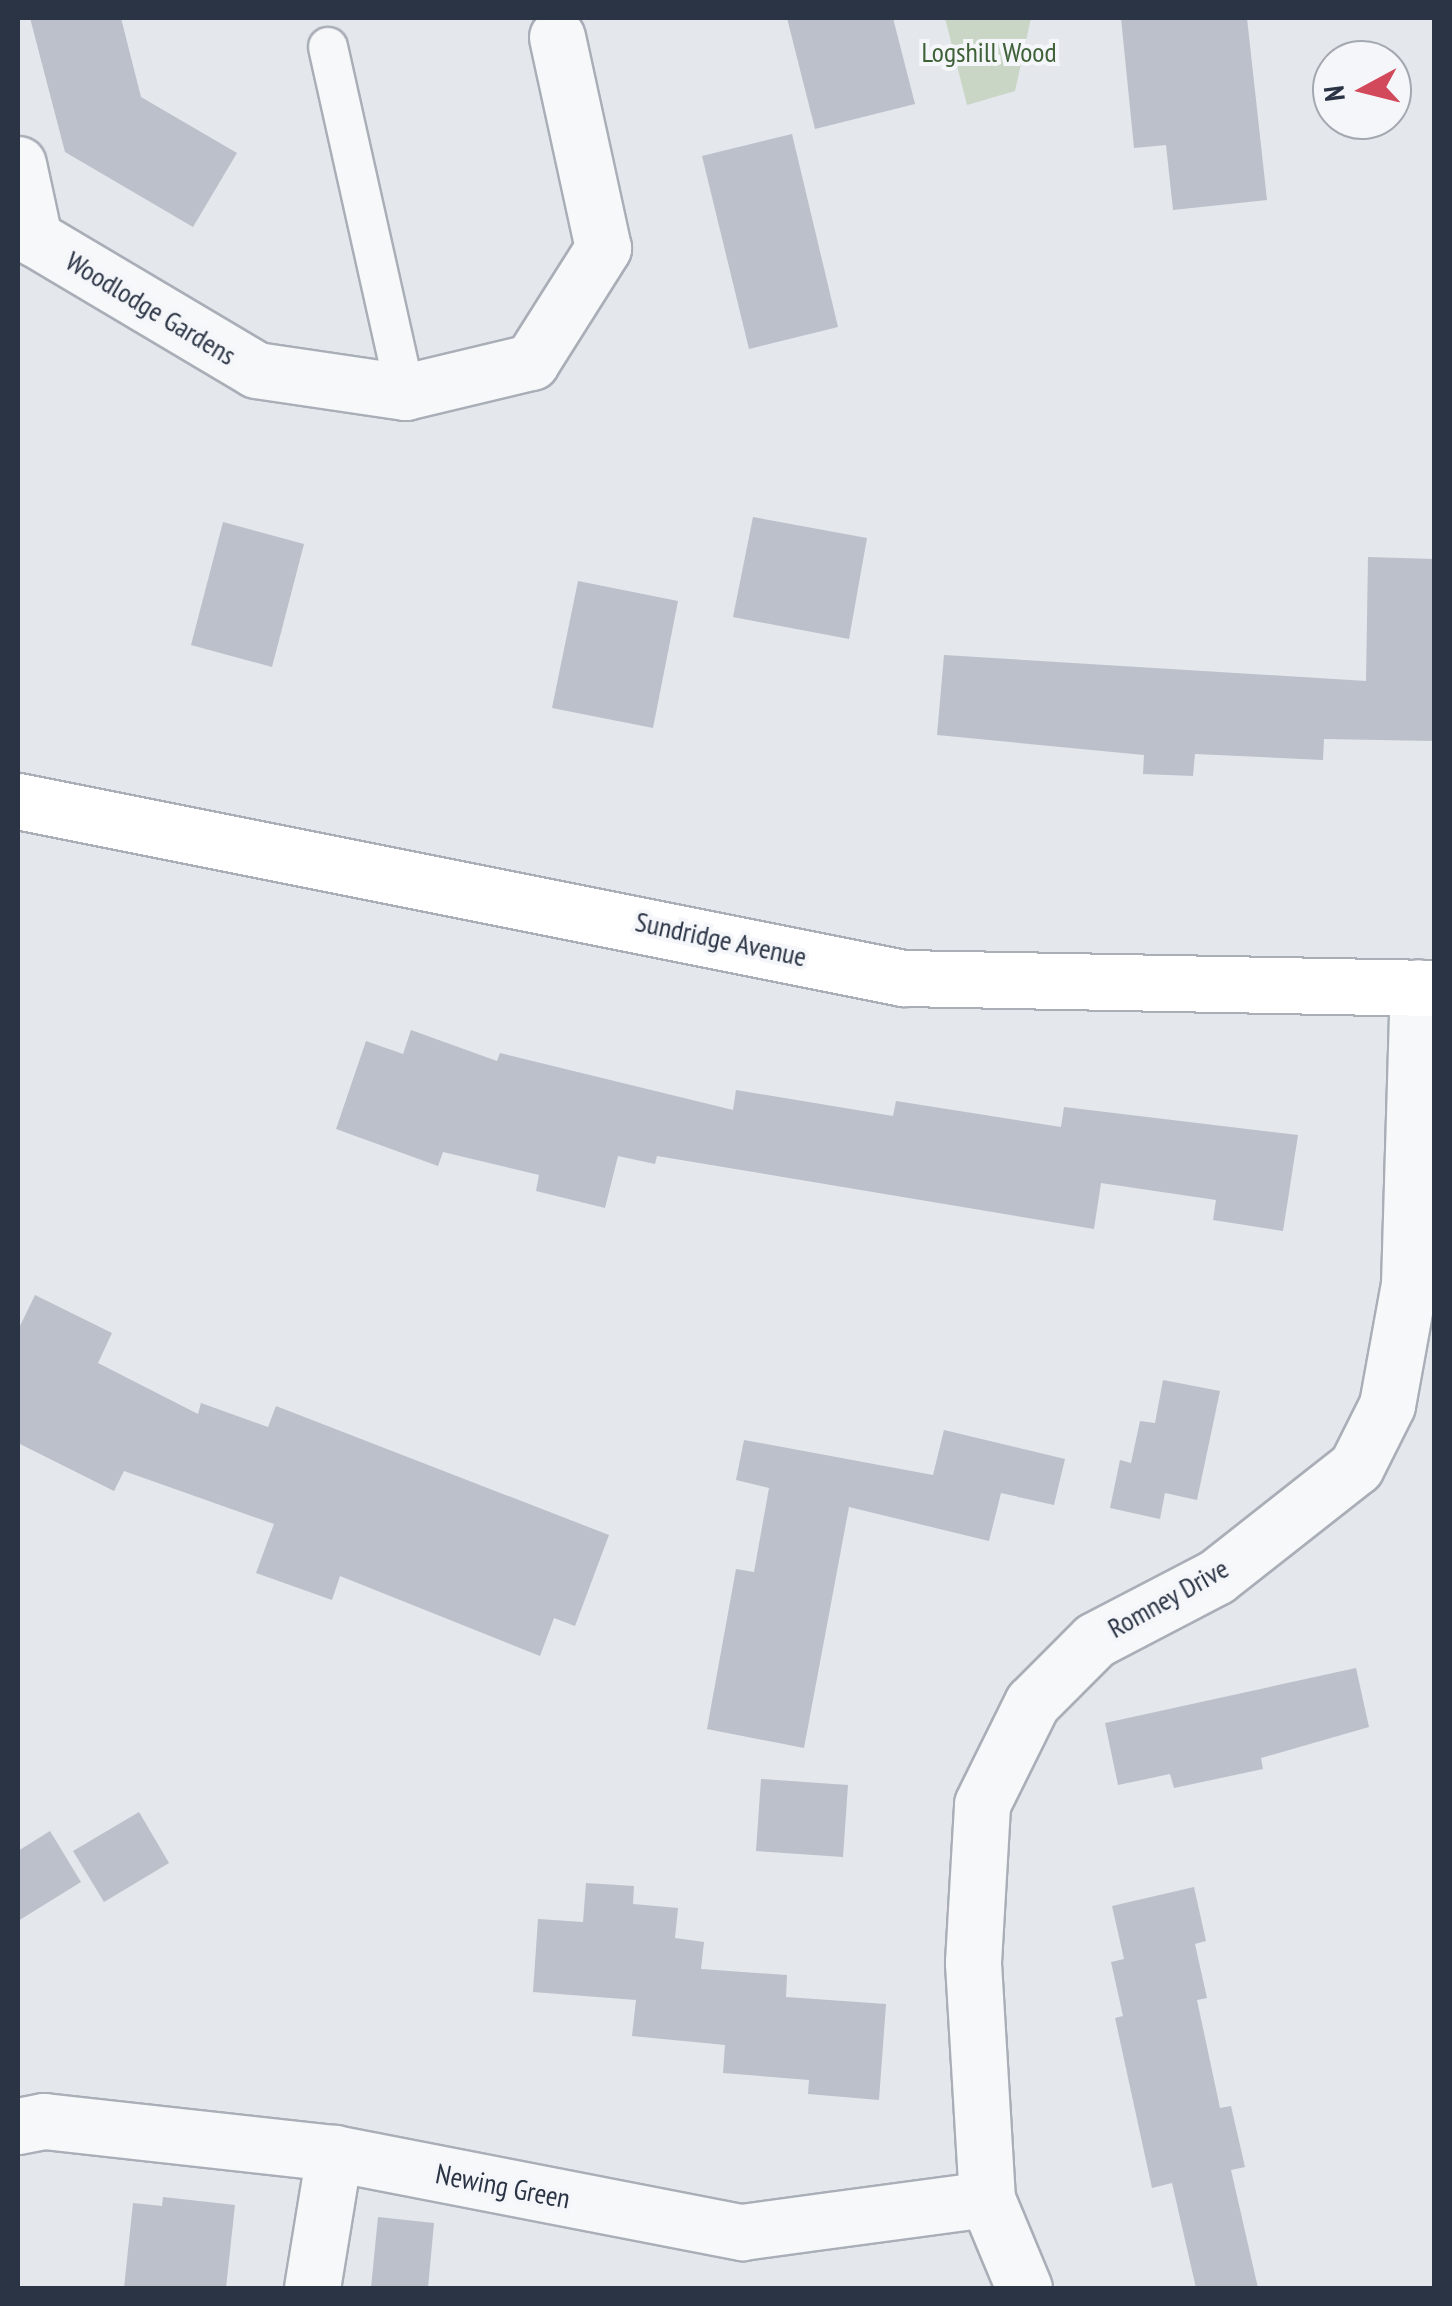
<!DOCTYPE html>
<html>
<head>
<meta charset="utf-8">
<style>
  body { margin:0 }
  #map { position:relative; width:1452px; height:2306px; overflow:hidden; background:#e4e7ec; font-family:"PT Sans Narrow",sans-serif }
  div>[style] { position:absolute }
  .green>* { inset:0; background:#c9d6c5 }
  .building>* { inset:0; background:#bbc0ca }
  .roads { filter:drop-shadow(2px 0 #a9aeb7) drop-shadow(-2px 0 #a9aeb7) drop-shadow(0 2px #a9aeb7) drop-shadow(0 -2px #a9aeb7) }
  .lane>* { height:38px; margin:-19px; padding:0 19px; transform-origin:19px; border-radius:19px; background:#f7f8fa }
  .street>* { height:55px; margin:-27.5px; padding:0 27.5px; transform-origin:27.5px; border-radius:27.5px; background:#f7f8fa }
  .secondary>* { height:55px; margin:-27.5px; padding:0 27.5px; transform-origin:27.5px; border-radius:27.5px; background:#fff }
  span { translate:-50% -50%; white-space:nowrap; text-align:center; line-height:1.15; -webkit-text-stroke:8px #f4f6f9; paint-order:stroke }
  .park-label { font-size:28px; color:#3f6138 }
  .street-label { font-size:28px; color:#2b3445 }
  .frame { position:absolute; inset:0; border:20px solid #2b3445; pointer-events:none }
  .north { position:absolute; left:1312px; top:40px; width:100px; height:100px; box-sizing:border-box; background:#f4f6f9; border:2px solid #a4a8b1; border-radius:50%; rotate:263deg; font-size:28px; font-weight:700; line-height:40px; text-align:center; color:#2b3445 }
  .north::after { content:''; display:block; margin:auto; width:35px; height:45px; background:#d1495b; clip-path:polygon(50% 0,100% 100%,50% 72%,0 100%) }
</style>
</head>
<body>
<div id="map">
  <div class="green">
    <div style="clip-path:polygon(945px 18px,1031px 18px,1015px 91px,967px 105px)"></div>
  </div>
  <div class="building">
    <div style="clip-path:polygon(30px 18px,121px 18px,141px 97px,237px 153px,193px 227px,65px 152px)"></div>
    <div style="clip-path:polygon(787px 18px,893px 18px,915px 104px,815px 129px)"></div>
    <div style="clip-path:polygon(1121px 18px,1247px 18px,1267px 200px,1173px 210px,1166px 145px,1134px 148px)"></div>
    <div style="clip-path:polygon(792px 134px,838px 327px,749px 349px,702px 156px)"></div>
    <div style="clip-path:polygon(753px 517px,867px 538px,849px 639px,733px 617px)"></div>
    <div style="clip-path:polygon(223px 522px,304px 544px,272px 667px,191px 645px)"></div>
    <div style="clip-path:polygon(1368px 557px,1434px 559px,1434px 741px,1324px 739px,1323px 760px,1195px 754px,1193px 776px,1143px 774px,1144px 755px,937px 735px,944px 655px,1366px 681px)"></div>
    <div style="clip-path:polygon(578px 581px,678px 601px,653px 728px,552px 708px)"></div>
    <div style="clip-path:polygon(411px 1030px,497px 1061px,500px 1053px,733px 1110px,736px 1090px,893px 1116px,896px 1101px,1061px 1127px,1064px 1107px,1298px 1135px,1283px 1231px,1213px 1220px,1216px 1200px,1101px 1183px,1094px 1229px,657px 1156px,655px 1164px,618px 1156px,605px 1208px,536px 1191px,539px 1175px,443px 1152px,438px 1166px,336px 1129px,366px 1041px,403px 1054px)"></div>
    <div style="clip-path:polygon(35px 1295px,112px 1333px,98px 1363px,198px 1414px,201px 1403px,268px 1427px,276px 1406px,609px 1535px,575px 1626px,554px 1618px,540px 1656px,340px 1576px,332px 1600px,256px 1573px,274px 1524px,124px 1471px,114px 1491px,18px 1443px,18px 1330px)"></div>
    <div style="clip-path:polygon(1163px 1380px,1220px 1391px,1197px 1500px,1165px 1493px,1160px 1519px,1110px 1508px,1120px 1460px,1131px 1463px,1140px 1421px,1155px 1423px)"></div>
    <div style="clip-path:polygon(944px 1430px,1065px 1459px,1054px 1505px,1001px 1493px,989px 1541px,849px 1507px,804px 1748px,707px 1729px,736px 1569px,754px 1572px,769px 1488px,736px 1480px,744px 1440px,933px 1475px)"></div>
    <div style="clip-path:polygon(1356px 1668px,1369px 1727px,1261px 1758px,1263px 1769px,1174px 1788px,1170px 1774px,1118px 1785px,1105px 1723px)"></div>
    <div style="clip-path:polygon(761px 1779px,848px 1785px,843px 1857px,756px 1851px)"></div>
    <div style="clip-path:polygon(139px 1812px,169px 1863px,104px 1902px,73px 1851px)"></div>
    <div style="clip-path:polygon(50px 1831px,81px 1882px,18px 1921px,18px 1851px)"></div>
    <div style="clip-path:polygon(586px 1883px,634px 1886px,633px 1904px,678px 1908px,675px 1938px,704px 1942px,701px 1969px,787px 1975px,786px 1997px,886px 2004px,879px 2100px,808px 2094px,809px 2080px,723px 2073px,725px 2045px,632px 2036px,636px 2000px,533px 1992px,538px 1919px,583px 1922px)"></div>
    <div style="clip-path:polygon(1194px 1887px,1206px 1941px,1195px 1944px,1207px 1998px,1197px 2000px,1220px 2108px,1231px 2106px,1245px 2167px,1231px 2170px,1258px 2288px,1196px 2288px,1172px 2183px,1152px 2188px,1115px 2018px,1123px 2016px,1111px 1962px,1124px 1959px,1112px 1906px)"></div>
    <div style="clip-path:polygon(163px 2197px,235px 2205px,226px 2288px,124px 2288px,133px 2203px,162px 2206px)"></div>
    <div style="clip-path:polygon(378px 2217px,434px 2223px,428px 2288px,371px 2288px)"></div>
  </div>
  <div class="roads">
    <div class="lane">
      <div style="left:328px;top:47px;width:353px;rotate:77.4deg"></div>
    </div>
    <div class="street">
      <div style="left:18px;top:164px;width:76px;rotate:77.8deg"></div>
      <div style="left:34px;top:238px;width:258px;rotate:30.7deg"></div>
      <div style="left:256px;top:370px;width:151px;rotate:8.4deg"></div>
      <div style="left:405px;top:392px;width:130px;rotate:-13.4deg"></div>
      <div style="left:531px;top:362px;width:135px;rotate:-57.7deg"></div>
      <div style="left:603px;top:248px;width:216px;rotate:-102.3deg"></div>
      <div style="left:18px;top:2126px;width:26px;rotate:-11deg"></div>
      <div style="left:44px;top:2121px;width:292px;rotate:6.3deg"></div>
      <div style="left:334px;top:2153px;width:416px;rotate:11deg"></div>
      <div style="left:742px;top:2232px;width:247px;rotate:-7.7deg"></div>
      <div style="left:312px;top:2288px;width:137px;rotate:-80.7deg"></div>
      <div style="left:1024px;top:2288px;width:96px;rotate:-112.6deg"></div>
      <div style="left:987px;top:2199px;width:237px;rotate:-93.4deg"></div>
      <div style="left:973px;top:1962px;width:158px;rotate:-86.7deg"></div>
      <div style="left:982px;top:1804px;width:113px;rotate:-63.7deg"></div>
      <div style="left:1032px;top:1703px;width:89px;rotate:-45deg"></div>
      <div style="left:1095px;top:1640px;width:136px;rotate:-27.5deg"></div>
      <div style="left:1216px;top:1577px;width:178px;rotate:-38.2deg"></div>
      <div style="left:1356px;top:1467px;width:69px;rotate:-63.4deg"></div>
      <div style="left:1387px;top:1405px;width:123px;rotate:-79.7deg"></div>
      <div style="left:1409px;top:1284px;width:297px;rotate:-88.3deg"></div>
    </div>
    <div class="secondary">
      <div style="left:18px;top:801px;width:903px;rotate:11.31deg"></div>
      <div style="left:903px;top:978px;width:531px;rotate:1.08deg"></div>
    </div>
  </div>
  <div class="park-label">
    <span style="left:989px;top:52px">Logshill Wood</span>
  </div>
  <div class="street-label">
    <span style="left:151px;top:308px;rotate:31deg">Woodlodge Gardens</span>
    <span style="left:721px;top:939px;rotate:12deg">Sundridge Avenue</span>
    <span style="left:1168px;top:1598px;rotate:-29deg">Romney Drive</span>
    <span style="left:503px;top:2186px;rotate:11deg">Newing Green</span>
  </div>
  <div class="frame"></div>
  <div class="north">N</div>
</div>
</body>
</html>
